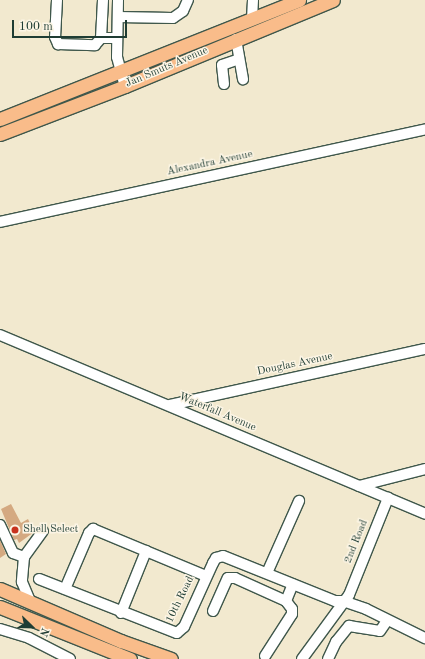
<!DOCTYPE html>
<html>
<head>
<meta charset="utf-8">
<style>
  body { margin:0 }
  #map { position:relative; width:425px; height:659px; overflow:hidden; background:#f2e9cf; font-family:"Old Standard TT",serif }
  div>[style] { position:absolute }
  .building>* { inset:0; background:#d4a981 }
  .roads { filter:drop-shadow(1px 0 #3f574b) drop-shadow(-1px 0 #3f574b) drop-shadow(0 1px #3f574b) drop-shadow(0 -1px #3f574b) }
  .minor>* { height:10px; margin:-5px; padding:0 5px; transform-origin:5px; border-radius:5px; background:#fff }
  .major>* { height:13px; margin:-6.5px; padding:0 6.5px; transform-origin:6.5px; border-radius:6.5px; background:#f9bc8a }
  .dots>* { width:11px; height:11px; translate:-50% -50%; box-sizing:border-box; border:2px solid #fcf5e5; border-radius:50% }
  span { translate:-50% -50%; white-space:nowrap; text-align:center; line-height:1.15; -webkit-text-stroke:3px #fcf5e5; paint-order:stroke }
  .street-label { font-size:11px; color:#1f3d34 }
  .poi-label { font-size:11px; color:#1f3d34 }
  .left { translate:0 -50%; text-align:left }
  .north { position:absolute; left:12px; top:607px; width:40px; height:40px; -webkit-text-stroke:3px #fcf5e5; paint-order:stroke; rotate:113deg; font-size:11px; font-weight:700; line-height:16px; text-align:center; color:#1f3d34 }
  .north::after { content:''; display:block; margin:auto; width:14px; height:18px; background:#1f3d34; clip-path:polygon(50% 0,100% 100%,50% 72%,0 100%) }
  .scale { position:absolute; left:12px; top:20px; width:115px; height:18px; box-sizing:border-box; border:2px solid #1f3d34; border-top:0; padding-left:5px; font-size:12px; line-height:14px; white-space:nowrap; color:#1f3d34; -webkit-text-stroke:3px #fcf5e5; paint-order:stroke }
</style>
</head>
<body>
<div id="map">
  <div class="building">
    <div style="clip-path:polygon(11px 504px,21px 523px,28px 519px,34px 532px,19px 543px,17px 539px,14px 540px,1px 509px)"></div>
    <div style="clip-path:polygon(0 540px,6px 554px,0 558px)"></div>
  </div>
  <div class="roads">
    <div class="minor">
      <div style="left:57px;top:0;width:37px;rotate:93deg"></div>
      <div style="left:55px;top:37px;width:8px;rotate:67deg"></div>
      <div style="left:58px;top:44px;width:37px;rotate:2deg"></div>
      <div style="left:95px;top:45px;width:9px;rotate:-49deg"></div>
      <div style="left:103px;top:0;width:38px;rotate:93deg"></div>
      <div style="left:101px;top:38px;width:16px"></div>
      <div style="left:118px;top:0;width:57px;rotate:91deg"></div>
      <div style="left:117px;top:57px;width:30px;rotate:75deg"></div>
      <div style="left:118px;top:17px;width:55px;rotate:1deg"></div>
      <div style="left:173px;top:18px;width:12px;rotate:-35deg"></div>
      <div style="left:183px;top:11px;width:12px;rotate:-66deg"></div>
      <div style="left:252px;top:19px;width:19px;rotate:-87deg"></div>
      <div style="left:236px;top:39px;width:41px;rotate:80.1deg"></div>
      <div style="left:224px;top:84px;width:19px;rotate:-96deg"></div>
      <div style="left:222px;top:65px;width:18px;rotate:-19deg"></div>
      <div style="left:0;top:222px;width:435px;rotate:-12.3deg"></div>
      <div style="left:0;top:335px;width:461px;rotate:22.8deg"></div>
      <div style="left:170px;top:405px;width:261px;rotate:-12.4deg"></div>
      <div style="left:359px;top:486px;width:68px;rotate:-14.4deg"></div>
      <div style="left:0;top:525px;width:31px;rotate:65deg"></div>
      <div style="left:13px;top:553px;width:12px;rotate:20deg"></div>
      <div style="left:24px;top:557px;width:25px;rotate:95deg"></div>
      <div style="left:22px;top:582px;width:21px;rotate:67deg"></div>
      <div style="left:24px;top:557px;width:32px;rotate:-54deg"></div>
      <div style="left:267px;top:573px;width:79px;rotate:-66deg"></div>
      <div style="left:39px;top:579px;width:148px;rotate:21.4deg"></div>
      <div style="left:177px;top:633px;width:9px;rotate:-41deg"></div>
      <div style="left:184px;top:627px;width:70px;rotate:-65.6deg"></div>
      <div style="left:213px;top:563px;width:6px;rotate:-59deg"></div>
      <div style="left:216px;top:558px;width:7px;rotate:-16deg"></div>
      <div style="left:223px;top:556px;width:121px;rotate:21.9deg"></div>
      <div style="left:335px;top:601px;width:8px"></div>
      <div style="left:343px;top:601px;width:24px;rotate:19deg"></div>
      <div style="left:366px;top:609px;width:66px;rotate:26.2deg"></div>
      <div style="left:65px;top:589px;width:61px;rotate:-66.8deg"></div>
      <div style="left:89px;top:533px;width:6px;rotate:-45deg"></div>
      <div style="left:93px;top:529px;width:122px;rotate:22.6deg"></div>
      <div style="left:213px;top:611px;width:36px;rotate:-66deg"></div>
      <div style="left:228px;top:578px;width:7px"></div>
      <div style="left:235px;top:578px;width:56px;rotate:24.3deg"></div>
      <div style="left:121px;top:613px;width:67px;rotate:-68deg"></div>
      <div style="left:0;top:629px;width:30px;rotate:17deg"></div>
      <div style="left:29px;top:638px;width:46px;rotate:27.1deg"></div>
      <div style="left:265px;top:656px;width:50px;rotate:-57.3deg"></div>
      <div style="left:292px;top:614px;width:5px;rotate:-90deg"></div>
      <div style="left:292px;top:609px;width:10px;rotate:-127deg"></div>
      <div style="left:286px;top:601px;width:18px;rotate:-68deg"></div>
      <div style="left:302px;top:659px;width:79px;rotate:-53.7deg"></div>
      <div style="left:349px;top:595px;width:105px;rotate:-68.1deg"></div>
      <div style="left:328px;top:659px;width:19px;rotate:-65deg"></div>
      <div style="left:336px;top:642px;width:21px;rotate:-51deg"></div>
      <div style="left:349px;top:626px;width:31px;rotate:9deg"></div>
      <div style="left:380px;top:631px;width:11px;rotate:-56deg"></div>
    </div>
    <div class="major">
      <div style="left:0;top:119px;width:322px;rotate:-21.7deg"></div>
      <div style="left:0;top:134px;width:134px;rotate:-21deg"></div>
      <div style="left:125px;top:86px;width:225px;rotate:-22.5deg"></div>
      <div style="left:0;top:589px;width:132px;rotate:23.3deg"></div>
      <div style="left:121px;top:641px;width:53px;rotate:19.8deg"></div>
      <div style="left:0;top:607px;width:140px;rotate:21.8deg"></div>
    </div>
  </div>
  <div class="dots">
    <div style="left:15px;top:530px;background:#c8321e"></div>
  </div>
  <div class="street-label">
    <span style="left:167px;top:68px;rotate:-23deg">Jan Smuts Avenue</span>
    <span style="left:210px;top:164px;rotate:-12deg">Alexandra Avenue</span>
    <span style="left:295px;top:365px;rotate:-12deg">Douglas Avenue</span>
    <span style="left:217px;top:413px;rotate:23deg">Waterfall Avenue</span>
    <span style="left:357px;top:542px;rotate:-68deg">2nd Road</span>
    <span style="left:181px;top:600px;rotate:-64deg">10th Road</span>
  </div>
  <div class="poi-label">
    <span class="left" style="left:23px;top:530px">Shell Select</span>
  </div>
  <div class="north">N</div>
  <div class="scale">100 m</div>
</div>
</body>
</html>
